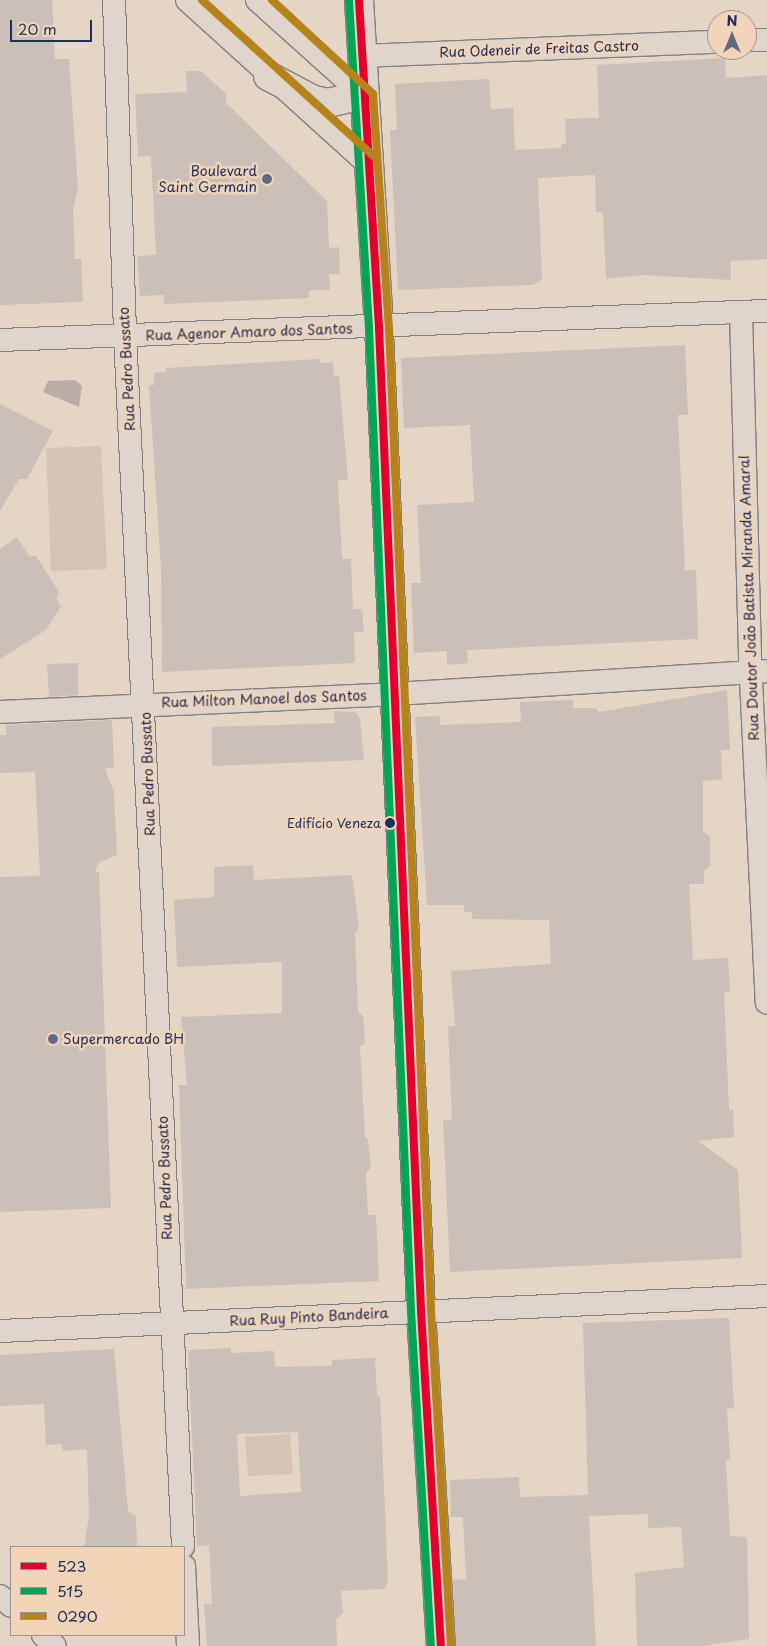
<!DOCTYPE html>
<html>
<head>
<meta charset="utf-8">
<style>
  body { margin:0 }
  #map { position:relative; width:767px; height:1646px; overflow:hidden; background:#e5d5c5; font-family:"Playpen Sans",sans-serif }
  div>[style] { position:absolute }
  .green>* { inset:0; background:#d7c4b5 }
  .water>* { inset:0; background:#bbaca6 }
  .building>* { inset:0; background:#cac0b7 }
  .roads { filter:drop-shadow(1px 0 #827f80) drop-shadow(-1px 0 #827f80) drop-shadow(0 1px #827f80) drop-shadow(0 -1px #827f80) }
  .street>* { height:22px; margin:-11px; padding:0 11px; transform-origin:11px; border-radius:11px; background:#e0d5ca }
  .secondary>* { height:28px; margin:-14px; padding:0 14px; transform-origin:14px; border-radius:14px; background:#e0d5ca }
  .bus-1>* { height:8px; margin:-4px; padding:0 4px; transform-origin:4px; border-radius:4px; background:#e4002b }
  .bus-2>* { height:8px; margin:-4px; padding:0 4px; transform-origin:4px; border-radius:4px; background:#00a651 }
  .bus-3>* { height:8px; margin:-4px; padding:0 4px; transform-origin:4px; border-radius:4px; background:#b5821c }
  .dots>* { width:14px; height:14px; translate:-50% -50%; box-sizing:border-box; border:2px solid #f2d4b8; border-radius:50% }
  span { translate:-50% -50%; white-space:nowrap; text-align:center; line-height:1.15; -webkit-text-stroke:5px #f2d4b8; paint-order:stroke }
  .bus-label { font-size:13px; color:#1b2f5e }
  .right { translate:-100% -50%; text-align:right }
  .street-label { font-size:14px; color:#1b2f5e }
  .poi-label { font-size:14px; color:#1b2f5e }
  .left { translate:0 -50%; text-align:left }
  .legend { position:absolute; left:10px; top:1546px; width:175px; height:90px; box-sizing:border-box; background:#f2d4b8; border:1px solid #9c9294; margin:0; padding:6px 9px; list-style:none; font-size:15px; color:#1b2f5e }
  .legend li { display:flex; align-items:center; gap:10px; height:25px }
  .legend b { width:25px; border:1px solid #9c9294 }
  .north { position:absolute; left:707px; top:10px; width:50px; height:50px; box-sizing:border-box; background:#f2d4b8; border:1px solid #9c9294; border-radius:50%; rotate:0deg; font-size:14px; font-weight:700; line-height:20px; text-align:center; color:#1b2f5e }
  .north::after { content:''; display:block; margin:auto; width:18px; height:22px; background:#626982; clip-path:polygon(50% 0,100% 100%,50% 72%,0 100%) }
  .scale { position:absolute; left:10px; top:20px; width:82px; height:22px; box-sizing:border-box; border:2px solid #1b2f5e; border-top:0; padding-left:6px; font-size:15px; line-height:18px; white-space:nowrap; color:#1b2f5e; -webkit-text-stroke:4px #f2d4b8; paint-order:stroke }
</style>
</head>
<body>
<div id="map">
  <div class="green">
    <div style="clip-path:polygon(101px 446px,107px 569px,51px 571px,46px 448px)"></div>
    <div style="clip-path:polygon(290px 1434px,293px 1474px,248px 1476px,245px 1437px)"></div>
  </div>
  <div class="water">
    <div style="clip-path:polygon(75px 380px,82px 386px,79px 407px,43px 392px,48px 381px)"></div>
  </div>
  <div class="building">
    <div style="clip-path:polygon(0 0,52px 0,55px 59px,69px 59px,78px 188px,73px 210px,75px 259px,81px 259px,83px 302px,0 305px)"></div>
    <div style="clip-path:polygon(725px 58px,726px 78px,767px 75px,767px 259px,731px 261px,731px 280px,642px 275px,606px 279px,603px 213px,596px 212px,595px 175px,538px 178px,542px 280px,533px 285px,398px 290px,390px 130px,397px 130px,395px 84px,489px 79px,491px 109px,513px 108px,515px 150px,561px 148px,561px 144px,566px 144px,565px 119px,599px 118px,597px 65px)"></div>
    <div style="clip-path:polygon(186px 71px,201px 71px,226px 94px,226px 103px,327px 201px,329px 248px,339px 247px,340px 274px,329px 274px,330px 290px,309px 290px,309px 298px,164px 304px,164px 295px,140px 296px,137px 256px,156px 255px,151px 156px,138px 157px,135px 94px,187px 92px)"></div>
    <div style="clip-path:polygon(685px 345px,688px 415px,678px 415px,685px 570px,696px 570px,698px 639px,467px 650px,468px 663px,447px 665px,447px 651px,414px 653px,411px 583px,421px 583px,417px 505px,474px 502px,470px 425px,404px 428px,401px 358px)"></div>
    <div style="clip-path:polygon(319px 359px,320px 363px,333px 362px,334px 376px,339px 376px,348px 480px,338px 480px,342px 559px,351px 559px,353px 609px,362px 609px,364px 632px,354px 632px,355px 663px,162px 672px,161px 568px,149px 385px,154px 385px,154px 373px,166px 372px,166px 368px)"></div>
    <div style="clip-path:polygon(0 404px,53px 431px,27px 479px,19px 479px,0 511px)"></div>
    <div style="clip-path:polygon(17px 537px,29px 556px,36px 556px,59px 592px,56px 598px,61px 606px,46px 630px,0 659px,0 549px)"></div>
    <div style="clip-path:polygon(78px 663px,78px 695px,49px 697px,47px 664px)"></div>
    <div style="clip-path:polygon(727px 690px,730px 750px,721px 750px,722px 779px,703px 781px,703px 832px,710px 836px,710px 866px,704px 871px,704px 884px,689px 884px,693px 960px,728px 958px,730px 991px,724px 992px,729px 1110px,733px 1110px,734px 1137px,698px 1141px,738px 1170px,742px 1258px,450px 1272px,443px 1120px,452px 1120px,448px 1026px,455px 1026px,451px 971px,551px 964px,549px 920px,472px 919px,472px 912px,464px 912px,464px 905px,427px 905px,415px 717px,440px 716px,440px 725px,521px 722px,520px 702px,573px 700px,573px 708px,595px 708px,599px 712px)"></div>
    <div style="clip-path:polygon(334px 711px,356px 712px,360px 719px,364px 760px,212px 766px,212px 727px,335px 723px)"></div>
    <div style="clip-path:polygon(112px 720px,114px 767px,105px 769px,114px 792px,117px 855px,98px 863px,95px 872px,99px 872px,111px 1208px,0 1212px,0 877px,40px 876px,35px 772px,0 773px,0 735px,6px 735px,6px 725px)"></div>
    <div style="clip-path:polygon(253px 865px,254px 880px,352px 875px,359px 928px,355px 933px,358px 1012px,363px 1016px,365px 1043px,360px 1047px,365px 1136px,368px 1139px,371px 1168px,366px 1172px,368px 1215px,376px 1215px,379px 1281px,186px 1289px,179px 1085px,187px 1085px,181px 1017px,282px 1013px,282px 962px,177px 967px,174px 900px,214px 897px,214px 867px)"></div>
    <div style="clip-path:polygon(729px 1318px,734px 1408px,727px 1409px,730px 1459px,726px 1460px,730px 1536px,747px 1537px,749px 1639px,702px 1646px,637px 1646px,635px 1573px,684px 1567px,681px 1527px,648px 1528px,648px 1514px,589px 1516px,596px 1646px,456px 1646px,453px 1580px,466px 1579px,463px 1517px,451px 1517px,450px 1480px,519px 1477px,520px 1497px,588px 1495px,583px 1323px)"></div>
    <div style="clip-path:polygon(evenodd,231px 1348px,231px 1353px,274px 1351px,275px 1367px,332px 1366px,332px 1360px,375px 1358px,377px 1396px,380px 1395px,388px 1580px,385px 1589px,341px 1591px,343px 1613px,336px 1619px,337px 1646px,207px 1646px,204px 1604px,212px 1604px,209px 1545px,197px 1546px,188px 1350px,231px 1348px,298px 1432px,301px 1492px,240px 1496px,237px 1434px,298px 1432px)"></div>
    <div style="clip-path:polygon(114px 1349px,128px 1511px,136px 1516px,137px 1547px,84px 1547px,89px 1515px,87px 1449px,63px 1451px,62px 1444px,46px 1445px,44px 1404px,0 1406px,0 1355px)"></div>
  </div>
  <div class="roads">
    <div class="street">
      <div style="left:114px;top:0;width:335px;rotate:88.1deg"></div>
      <div style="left:125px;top:335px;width:1213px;rotate:87.26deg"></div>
      <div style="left:187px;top:0;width:247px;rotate:42.2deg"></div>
      <div style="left:257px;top:0;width:142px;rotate:41.9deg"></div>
      <div style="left:747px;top:40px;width:20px"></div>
      <div style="left:361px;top:56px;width:356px;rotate:-2.3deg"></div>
      <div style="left:741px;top:312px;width:348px;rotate:88.5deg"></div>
      <div style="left:750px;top:660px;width:343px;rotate:87.2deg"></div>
      <div style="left:0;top:340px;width:768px;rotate:-2.17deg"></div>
      <div style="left:0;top:712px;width:393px;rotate:-2.6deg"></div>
      <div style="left:393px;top:694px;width:375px;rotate:-3.5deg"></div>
      <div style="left:0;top:1331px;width:768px;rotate:-2.61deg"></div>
      <div style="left:184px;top:1566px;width:80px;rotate:87.1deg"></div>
      <div style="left:0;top:1596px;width:15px;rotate:42deg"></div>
      <div style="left:43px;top:1635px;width:16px;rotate:43deg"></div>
    </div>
    <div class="secondary">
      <div style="left:359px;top:0;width:329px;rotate:86.5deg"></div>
      <div style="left:379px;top:328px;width:984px;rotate:87.55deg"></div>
      <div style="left:421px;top:1311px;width:336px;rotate:86.6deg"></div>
      <div style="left:268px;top:76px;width:52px;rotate:27.6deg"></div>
      <div style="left:314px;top:100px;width:14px;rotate:12deg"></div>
      <div style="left:328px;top:103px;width:36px;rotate:-13deg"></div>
    </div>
  </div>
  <div class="bus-1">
    <div style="left:359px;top:0;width:329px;rotate:86.5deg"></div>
    <div style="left:379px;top:328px;width:984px;rotate:87.55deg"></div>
    <div style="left:421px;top:1311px;width:336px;rotate:86.6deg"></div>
  </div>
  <div class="bus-2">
    <div style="left:349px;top:1px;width:329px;rotate:86.5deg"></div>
    <div style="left:369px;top:329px;width:983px;rotate:87.55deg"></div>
    <div style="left:411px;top:1311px;width:336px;rotate:86.6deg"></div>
  </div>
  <div class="bus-3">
    <div style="left:202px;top:0;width:236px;rotate:42.3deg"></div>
    <div style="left:272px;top:0;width:138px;rotate:42.9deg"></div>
    <div style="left:373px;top:94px;width:235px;rotate:86.1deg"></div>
    <div style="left:389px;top:328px;width:983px;rotate:87.55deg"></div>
    <div style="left:431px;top:1310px;width:336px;rotate:86.6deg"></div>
  </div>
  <div class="dots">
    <div style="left:267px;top:179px;background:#626982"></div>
    <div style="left:390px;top:823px;background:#1b2f5e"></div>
    <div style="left:53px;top:1039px;background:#626982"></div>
  </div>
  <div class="bus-label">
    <span class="right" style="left:381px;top:823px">Edifício Veneza</span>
  </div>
  <div class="street-label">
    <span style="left:539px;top:49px;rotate:-2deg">Rua Odeneir de Freitas Castro</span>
    <span style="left:249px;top:332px;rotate:-2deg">Rua Agenor Amaro dos Santos</span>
    <span style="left:127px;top:369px;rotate:-93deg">Rua Pedro Bussato</span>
    <span style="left:749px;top:598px;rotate:-92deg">Rua Doutor João Batista Miranda Amaral</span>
    <span style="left:264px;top:699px;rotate:-2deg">Rua Milton Manoel dos Santos</span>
    <span style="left:148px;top:774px;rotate:-92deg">Rua Pedro Bussato</span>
    <span style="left:165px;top:1178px;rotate:-92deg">Rua Pedro Bussato</span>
    <span style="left:309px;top:1317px;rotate:-3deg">Rua Ruy Pinto Bandeira</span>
  </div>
  <div class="poi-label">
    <span class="right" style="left:257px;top:179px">Boulevard<br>Saint Germain</span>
    <span class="left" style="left:63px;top:1039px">Supermercado BH</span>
  </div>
  <ul class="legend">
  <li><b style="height:6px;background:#e4002b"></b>523</li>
  <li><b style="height:6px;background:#00a651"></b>515</li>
  <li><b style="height:6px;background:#b5821c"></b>0290</li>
  </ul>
  <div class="north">N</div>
  <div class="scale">20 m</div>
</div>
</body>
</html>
